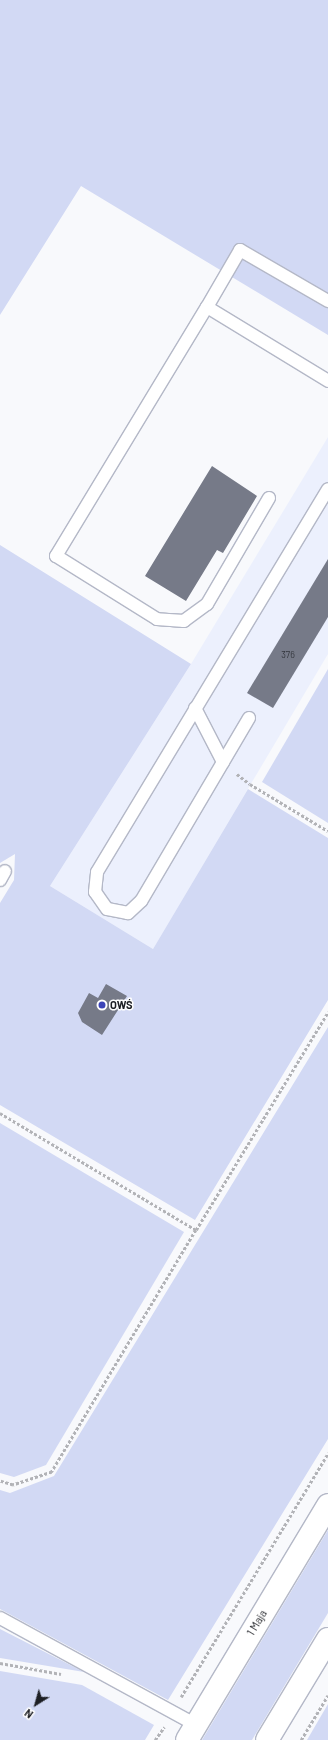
<!DOCTYPE html>
<html>
<head>
<meta charset="utf-8">
<style>
  body { margin:0 }
  #map { position:relative; width:328px; height:1740px; overflow:hidden; background:#f8f9fc; font-family:Barlow,sans-serif }
  div>[style] { position:absolute }
  .built>* { inset:0; background:#ecf0fd }
  .green>* { inset:0; background:#d2d9f4 }
  .building>* { inset:0; background:#767a88 }
  .path>* { height:2.5px; margin-top:-1.25px; transform-origin:0; background:repeating-linear-gradient(90deg,#b2b3b7 0 3px,transparent 0 5px) }
  .roads { filter:drop-shadow(1px 0 #b4b8c7) drop-shadow(-1px 0 #b4b8c7) drop-shadow(0 1px #b4b8c7) drop-shadow(0 -1px #b4b8c7) }
  .service>* { height:12px; margin:-6px; padding:0 6px; transform-origin:6px; border-radius:6px; background:#fff }
  .tertiary>* { height:22px; margin:-11px; padding:0 11px; transform-origin:11px; border-radius:11px; background:#fff }
  .dots>* { width:11px; height:11px; translate:-50% -50%; box-sizing:border-box; border:2px solid #fff; border-radius:50% }
  span { translate:-50% -50%; white-space:nowrap; text-align:center; line-height:1.15; -webkit-text-stroke:3px #fff; paint-order:stroke }
  .number-label { font-size:9px; color:#33363d }
  .number-label span { -webkit-text-stroke-width:0 }
  .poi-label { font-size:11px; color:#1d1f24; font-weight:700 }
  .left { translate:0 -50%; text-align:left }
  .street-label { font-size:11px; color:#1d1f24 }
  .north { position:absolute; left:16px; top:1684px; width:40px; height:40px; -webkit-text-stroke:3px #fff; paint-order:stroke; rotate:217deg; font-size:11px; font-weight:700; line-height:16px; text-align:center; color:#1d1f24 }
  .north::after { content:''; display:block; margin:auto; width:14px; height:18px; background:#1d1f24; clip-path:polygon(50% 0,100% 100%,50% 72%,0 100%) }
</style>
</head>
<body>
<div id="map">
  <div class="built">
    <div style="clip-path:polygon(328px 437px,328px 654px,153px 949px,50px 886px,191px 664px)"></div>
  </div>
  <div class="green">
    <div style="clip-path:polygon(0 0,328px 0,328px 335px,81px 186px,0 315px)"></div>
    <div style="clip-path:polygon(0 545px,191px 664px,50px 886px,153px 949px,248px 789px,328px 838px,328px 1000px,195px 1220px,0 1105px,0 903px,14px 880px,15px 854px,0 863px)"></div>
    <div style="clip-path:polygon(328px 669px,328px 823px,262px 782px)"></div>
    <div style="clip-path:polygon(328px 1027px,328px 1439px,168px 1700px,0 1609px,0 1490px,10px 1493px,54px 1476px)"></div>
    <div style="clip-path:polygon(0 1123px,184px 1232px,46px 1465px,14px 1477px,0 1473px)"></div>
    <div style="clip-path:polygon(328px 1530px,328px 1613px,252px 1740px,202px 1740px)"></div>
    <div style="clip-path:polygon(0 1629px,84px 1672px,0 1658px)"></div>
    <div style="clip-path:polygon(0 1671px,82px 1685px,154px 1725px,145px 1740px,0 1740px)"></div>
    <div style="clip-path:polygon(328px 1704px,328px 1740px,307px 1740px)"></div>
  </div>
  <div class="building">
    <div style="clip-path:polygon(212px 466px,257px 496px,223px 553px,217px 550px,186px 601px,145px 576px)"></div>
    <div style="clip-path:polygon(328px 559px,328px 617px,273px 708px,247px 693px)"></div>
    <div style="clip-path:polygon(106px 984px,127px 996px,102px 1035px,82px 1022px,78px 1013px,89px 993px,98px 998px)"></div>
  </div>
  <div class="path">
    <div style="left:237px;top:774px;width:16px;rotate:38deg"></div>
    <div style="left:250px;top:784px;width:91px;rotate:31.1deg"></div>
    <div style="left:0;top:1113px;width:228px;rotate:30.8deg"></div>
    <div style="left:196px;top:1230px;width:282px;rotate:120.8deg"></div>
    <div style="left:52px;top:1472px;width:41px;rotate:161.6deg"></div>
    <div style="left:13px;top:1485px;width:14px;rotate:-163deg"></div>
    <div style="left:196px;top:1230px;width:255px;rotate:-58.8deg"></div>
    <div style="left:0;top:1663px;width:62px;rotate:10.2deg"></div>
    <div style="left:181px;top:1697px;width:285px;rotate:-58.9deg"></div>
    <div style="left:155px;top:1740px;width:16px;rotate:-55deg"></div>
    <div style="left:301px;top:1740px;width:52px;rotate:-59deg"></div>
  </div>
  <div class="roads">
    <div class="service">
      <div style="left:207px;top:307px;width:66px;rotate:-59.9deg"></div>
      <div style="left:240px;top:250px;width:102px;rotate:30.1deg"></div>
      <div style="left:269px;top:498px;width:123px;rotate:120.3deg"></div>
      <div style="left:207px;top:604px;width:29px;rotate:144deg"></div>
      <div style="left:184px;top:621px;width:27px;rotate:-176deg"></div>
      <div style="left:157px;top:619px;width:119px;rotate:-148deg"></div>
      <div style="left:56px;top:556px;width:291px;rotate:-58.8deg"></div>
      <div style="left:207px;top:307px;width:142px;rotate:31.4deg"></div>
      <div style="left:195px;top:708px;width:61px;rotate:62.6deg"></div>
      <div style="left:249px;top:718px;width:212px;rotate:120.5deg"></div>
      <div style="left:141px;top:901px;width:18px;rotate:137deg"></div>
      <div style="left:128px;top:913px;width:21px;rotate:-169deg"></div>
      <div style="left:107px;top:909px;width:21px;rotate:-125deg"></div>
      <div style="left:95px;top:892px;width:20px;rotate:-84deg"></div>
      <div style="left:97px;top:872px;width:447px;rotate:-58.9deg"></div>
      <div style="left:0;top:880px;width:10px;rotate:-61deg"></div>
      <div style="left:0;top:1618px;width:223px;rotate:28.6deg"></div>
    </div>
    <div class="tertiary">
      <div style="left:187px;top:1740px;width:274px;rotate:-59deg"></div>
      <div style="left:267px;top:1740px;width:118px;rotate:-58.9deg"></div>
    </div>
  </div>
  <div class="dots">
    <div style="left:102px;top:1005px;background:#3c44b8"></div>
  </div>
  <div class="number-label">
    <span style="left:288px;top:655px">376</span>
  </div>
  <div class="poi-label">
    <span class="left" style="left:110px;top:1005px">OWŚ</span>
  </div>
  <div class="street-label">
    <span style="left:257px;top:1623px;rotate:-59deg">1 Maja</span>
  </div>
  <div class="north">N</div>
</div>
</body>
</html>
